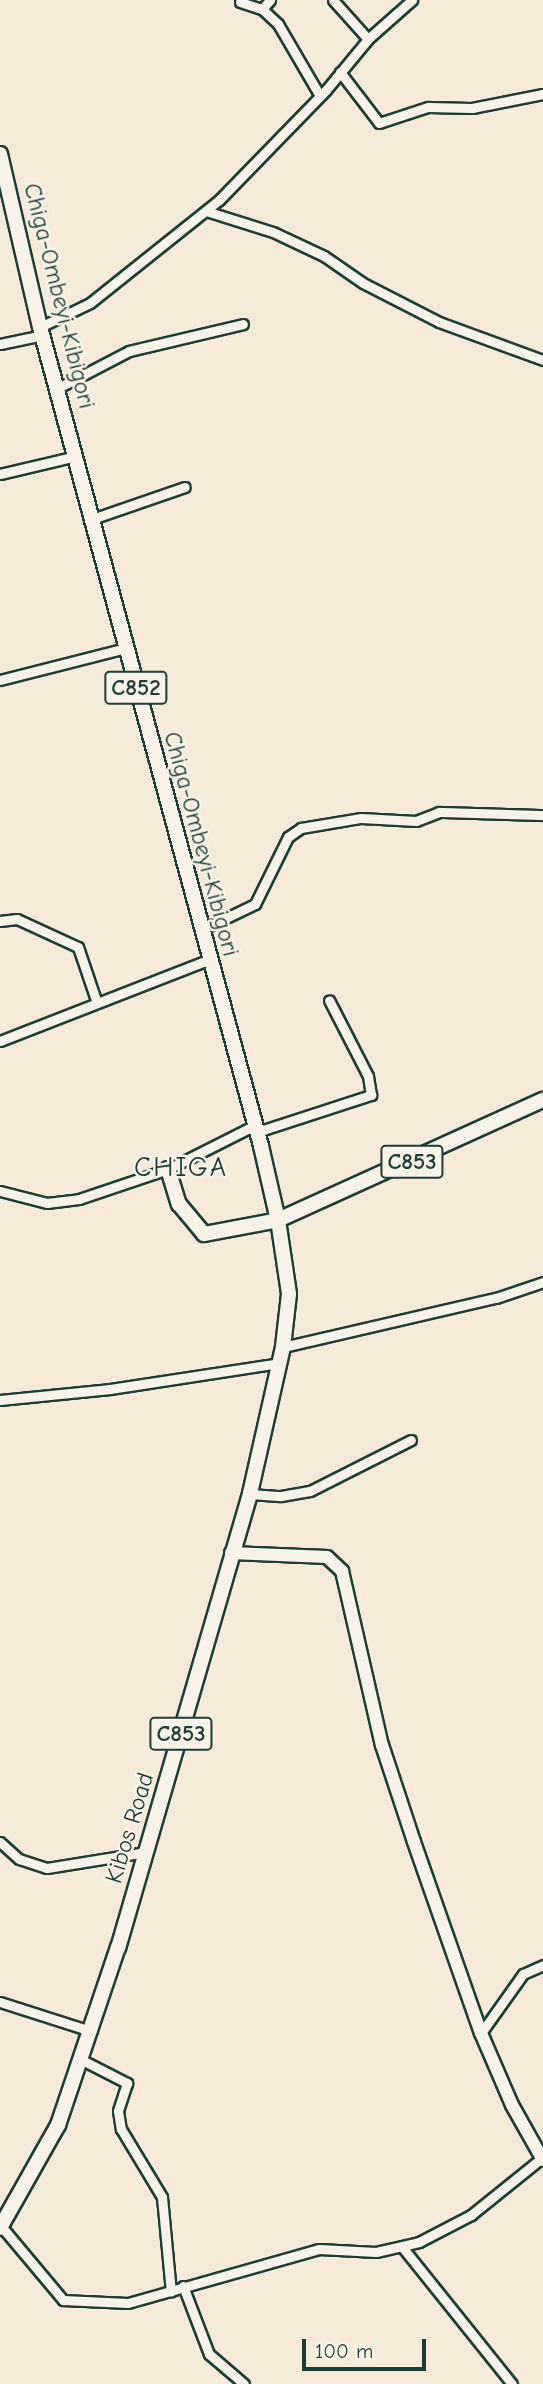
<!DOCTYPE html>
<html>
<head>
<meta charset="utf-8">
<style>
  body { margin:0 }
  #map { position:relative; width:543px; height:2384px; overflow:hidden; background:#f6ebda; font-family:"Comic Neue",sans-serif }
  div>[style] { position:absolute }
  .roads { filter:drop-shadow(2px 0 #1f3d34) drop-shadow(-2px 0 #1f3d34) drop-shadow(0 2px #1f3d34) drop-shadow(0 -2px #1f3d34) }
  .street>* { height:9px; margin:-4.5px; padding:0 4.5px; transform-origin:4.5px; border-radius:4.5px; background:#f7f3e8 }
  .secondary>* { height:12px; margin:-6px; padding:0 6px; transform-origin:6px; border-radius:6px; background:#f7f3e8 }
  .primary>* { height:14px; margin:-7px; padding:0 7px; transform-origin:7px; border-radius:7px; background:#f7f3e8 }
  span { translate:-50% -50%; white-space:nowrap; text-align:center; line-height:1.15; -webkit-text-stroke:5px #f7f3e8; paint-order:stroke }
  .shield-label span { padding:2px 5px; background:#f7f3e8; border:2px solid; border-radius:5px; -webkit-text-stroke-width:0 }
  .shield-label { font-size:23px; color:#1f3d34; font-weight:700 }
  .street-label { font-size:24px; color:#1f3d34 }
  .quarter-label { font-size:28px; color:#1f3d34; letter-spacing:2px }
  .scale { position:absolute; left:302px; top:2339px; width:124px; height:32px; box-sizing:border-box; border:4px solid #1f3d34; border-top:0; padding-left:9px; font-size:21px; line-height:24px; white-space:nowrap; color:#1f3d34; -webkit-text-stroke:5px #f7f3e8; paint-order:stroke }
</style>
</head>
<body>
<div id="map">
  <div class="roads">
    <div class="street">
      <div style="left:333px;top:0;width:52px;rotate:48.1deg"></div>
      <div style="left:240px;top:2px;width:23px;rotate:18deg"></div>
      <div style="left:262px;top:9px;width:22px;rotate:43deg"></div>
      <div style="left:278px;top:24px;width:83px;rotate:59.7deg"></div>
      <div style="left:262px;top:9px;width:12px;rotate:-48deg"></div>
      <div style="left:340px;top:72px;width:64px;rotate:52.6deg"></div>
      <div style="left:379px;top:123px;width:52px;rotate:-18.1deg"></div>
      <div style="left:428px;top:107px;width:44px;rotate:1.3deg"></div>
      <div style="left:472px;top:108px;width:72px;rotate:-11.2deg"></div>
      <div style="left:206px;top:211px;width:70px;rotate:17.4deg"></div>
      <div style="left:273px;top:232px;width:56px;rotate:25.2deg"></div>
      <div style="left:324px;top:256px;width:47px;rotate:34.7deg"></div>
      <div style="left:363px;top:283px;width:85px;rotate:27.2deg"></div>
      <div style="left:439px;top:322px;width:111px;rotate:20.1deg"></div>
      <div style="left:40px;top:327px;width:55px;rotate:-25.6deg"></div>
      <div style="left:90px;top:303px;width:165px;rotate:-38.6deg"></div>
      <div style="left:219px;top:200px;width:153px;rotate:-45.8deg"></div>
      <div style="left:326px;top:90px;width:66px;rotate:-50.5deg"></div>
      <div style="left:368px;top:39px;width:59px;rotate:-41.6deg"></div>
      <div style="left:0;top:344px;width:44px;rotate:-11.8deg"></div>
      <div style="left:58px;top:388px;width:80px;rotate:-27.5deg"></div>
      <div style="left:129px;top:351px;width:117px;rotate:-13.3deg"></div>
      <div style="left:0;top:474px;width:78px;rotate:-13.3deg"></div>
      <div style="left:92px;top:519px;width:98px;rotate:-19deg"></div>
      <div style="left:0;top:680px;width:130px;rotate:-14.3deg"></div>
      <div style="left:0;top:921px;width:17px;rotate:-7deg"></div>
      <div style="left:17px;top:919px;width:67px;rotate:24.7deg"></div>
      <div style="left:78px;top:947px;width:59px;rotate:71.3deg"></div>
      <div style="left:201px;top:930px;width:60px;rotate:-25.7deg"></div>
      <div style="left:255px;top:904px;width:75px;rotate:-63.8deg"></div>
      <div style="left:288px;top:837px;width:16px;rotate:-35deg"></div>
      <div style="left:301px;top:828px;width:61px;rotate:-9.5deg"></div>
      <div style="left:361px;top:818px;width:55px;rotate:3.1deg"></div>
      <div style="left:416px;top:821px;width:25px;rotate:-21deg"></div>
      <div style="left:439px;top:812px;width:104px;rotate:1.7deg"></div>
      <div style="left:0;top:1041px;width:223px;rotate:-21.3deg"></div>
      <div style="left:0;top:1191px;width:49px;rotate:14.3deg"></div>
      <div style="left:47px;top:1203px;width:32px;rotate:-7deg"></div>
      <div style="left:79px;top:1199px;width:94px;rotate:-18.6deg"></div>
      <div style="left:168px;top:1169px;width:95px;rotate:-26.8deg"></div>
      <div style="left:253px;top:1126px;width:11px;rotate:22deg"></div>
      <div style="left:263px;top:1130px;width:114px;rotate:-18deg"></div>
      <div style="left:371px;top:1095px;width:19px;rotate:-99deg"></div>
      <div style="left:368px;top:1076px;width:85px;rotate:-117.2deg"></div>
      <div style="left:283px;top:1347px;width:219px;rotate:-13deg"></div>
      <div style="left:496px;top:1298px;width:50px;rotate:-18.8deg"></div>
      <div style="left:0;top:1400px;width:111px;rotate:-5.7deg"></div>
      <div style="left:110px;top:1389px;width:171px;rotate:-8.7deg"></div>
      <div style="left:250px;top:1494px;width:31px;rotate:4deg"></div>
      <div style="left:281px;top:1496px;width:29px;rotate:-10deg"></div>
      <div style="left:310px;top:1491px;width:113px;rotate:-26.8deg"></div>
      <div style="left:0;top:1842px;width:25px;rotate:42deg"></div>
      <div style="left:19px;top:1859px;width:29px;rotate:18deg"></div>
      <div style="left:47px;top:1868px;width:100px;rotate:-9.2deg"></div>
      <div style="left:0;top:2002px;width:96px;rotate:17.7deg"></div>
      <div style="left:481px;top:2033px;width:72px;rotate:-54.6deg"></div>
      <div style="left:523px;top:1974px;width:22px;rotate:-24deg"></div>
      <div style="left:82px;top:2060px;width:51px;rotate:27.1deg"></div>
      <div style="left:127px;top:2083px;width:29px;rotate:108deg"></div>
      <div style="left:118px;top:2111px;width:18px;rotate:81deg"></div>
      <div style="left:121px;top:2129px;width:79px;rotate:58.9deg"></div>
      <div style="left:162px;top:2197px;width:95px;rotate:84.6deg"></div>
      <div style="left:1px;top:2226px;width:97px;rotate:50deg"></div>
      <div style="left:63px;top:2300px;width:65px;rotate:2.6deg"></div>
      <div style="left:128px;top:2303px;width:198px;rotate:-15.8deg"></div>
      <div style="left:319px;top:2249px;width:57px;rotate:3deg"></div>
      <div style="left:376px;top:2252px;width:44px;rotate:-13.1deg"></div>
      <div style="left:419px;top:2242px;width:59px;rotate:-27.4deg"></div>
      <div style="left:471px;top:2215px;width:92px;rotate:-38.9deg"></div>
      <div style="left:403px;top:2248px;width:174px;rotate:51.3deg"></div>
      <div style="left:183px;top:2286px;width:73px;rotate:69.1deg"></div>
      <div style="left:209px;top:2354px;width:46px;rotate:40.6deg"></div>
    </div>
    <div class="secondary">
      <div style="left:231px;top:1553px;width:96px;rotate:2.4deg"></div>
      <div style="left:327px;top:1557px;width:21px;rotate:43deg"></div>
      <div style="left:342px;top:1571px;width:179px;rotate:77.1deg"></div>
      <div style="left:382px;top:1745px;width:102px;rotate:71.7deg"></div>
      <div style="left:414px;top:1842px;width:202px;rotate:70.7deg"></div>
      <div style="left:481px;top:2033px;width:78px;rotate:66.7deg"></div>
      <div style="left:512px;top:2105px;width:63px;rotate:60.6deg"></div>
    </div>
    <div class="primary">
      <div style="left:0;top:154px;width:178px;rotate:77deg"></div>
      <div style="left:40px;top:327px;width:848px;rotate:74.9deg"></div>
      <div style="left:261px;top:1146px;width:76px;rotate:77.1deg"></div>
      <div style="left:278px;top:1220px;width:75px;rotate:81.5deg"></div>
      <div style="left:289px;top:1294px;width:53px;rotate:96.5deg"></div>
      <div style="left:283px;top:1347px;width:151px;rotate:102.7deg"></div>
      <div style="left:250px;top:1494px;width:472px;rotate:106.2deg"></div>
      <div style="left:118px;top:1947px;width:188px;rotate:108.6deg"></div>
      <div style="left:58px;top:2125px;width:118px;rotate:119.4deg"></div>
      <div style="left:168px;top:1169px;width:37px;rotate:73deg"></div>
      <div style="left:179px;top:1204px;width:39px;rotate:50deg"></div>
      <div style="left:204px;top:1234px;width:75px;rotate:-10.7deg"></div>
      <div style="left:278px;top:1220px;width:291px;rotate:-24.4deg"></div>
    </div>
  </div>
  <div class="shield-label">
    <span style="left:136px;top:688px">C852</span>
    <span style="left:412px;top:1162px">C853</span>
    <span style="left:181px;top:1734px">C853</span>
  </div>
  <div class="street-label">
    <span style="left:59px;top:296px;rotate:76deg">Chiga-Ombeyi-Kibigori</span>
    <span style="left:201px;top:844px;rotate:75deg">Chiga-Ombeyi-Kibigori</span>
    <span style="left:130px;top:1828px;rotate:-73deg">Kibos Road</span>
  </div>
  <div class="quarter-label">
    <span style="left:181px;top:1167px">CHIGA</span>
  </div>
  <div class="scale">100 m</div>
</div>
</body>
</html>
